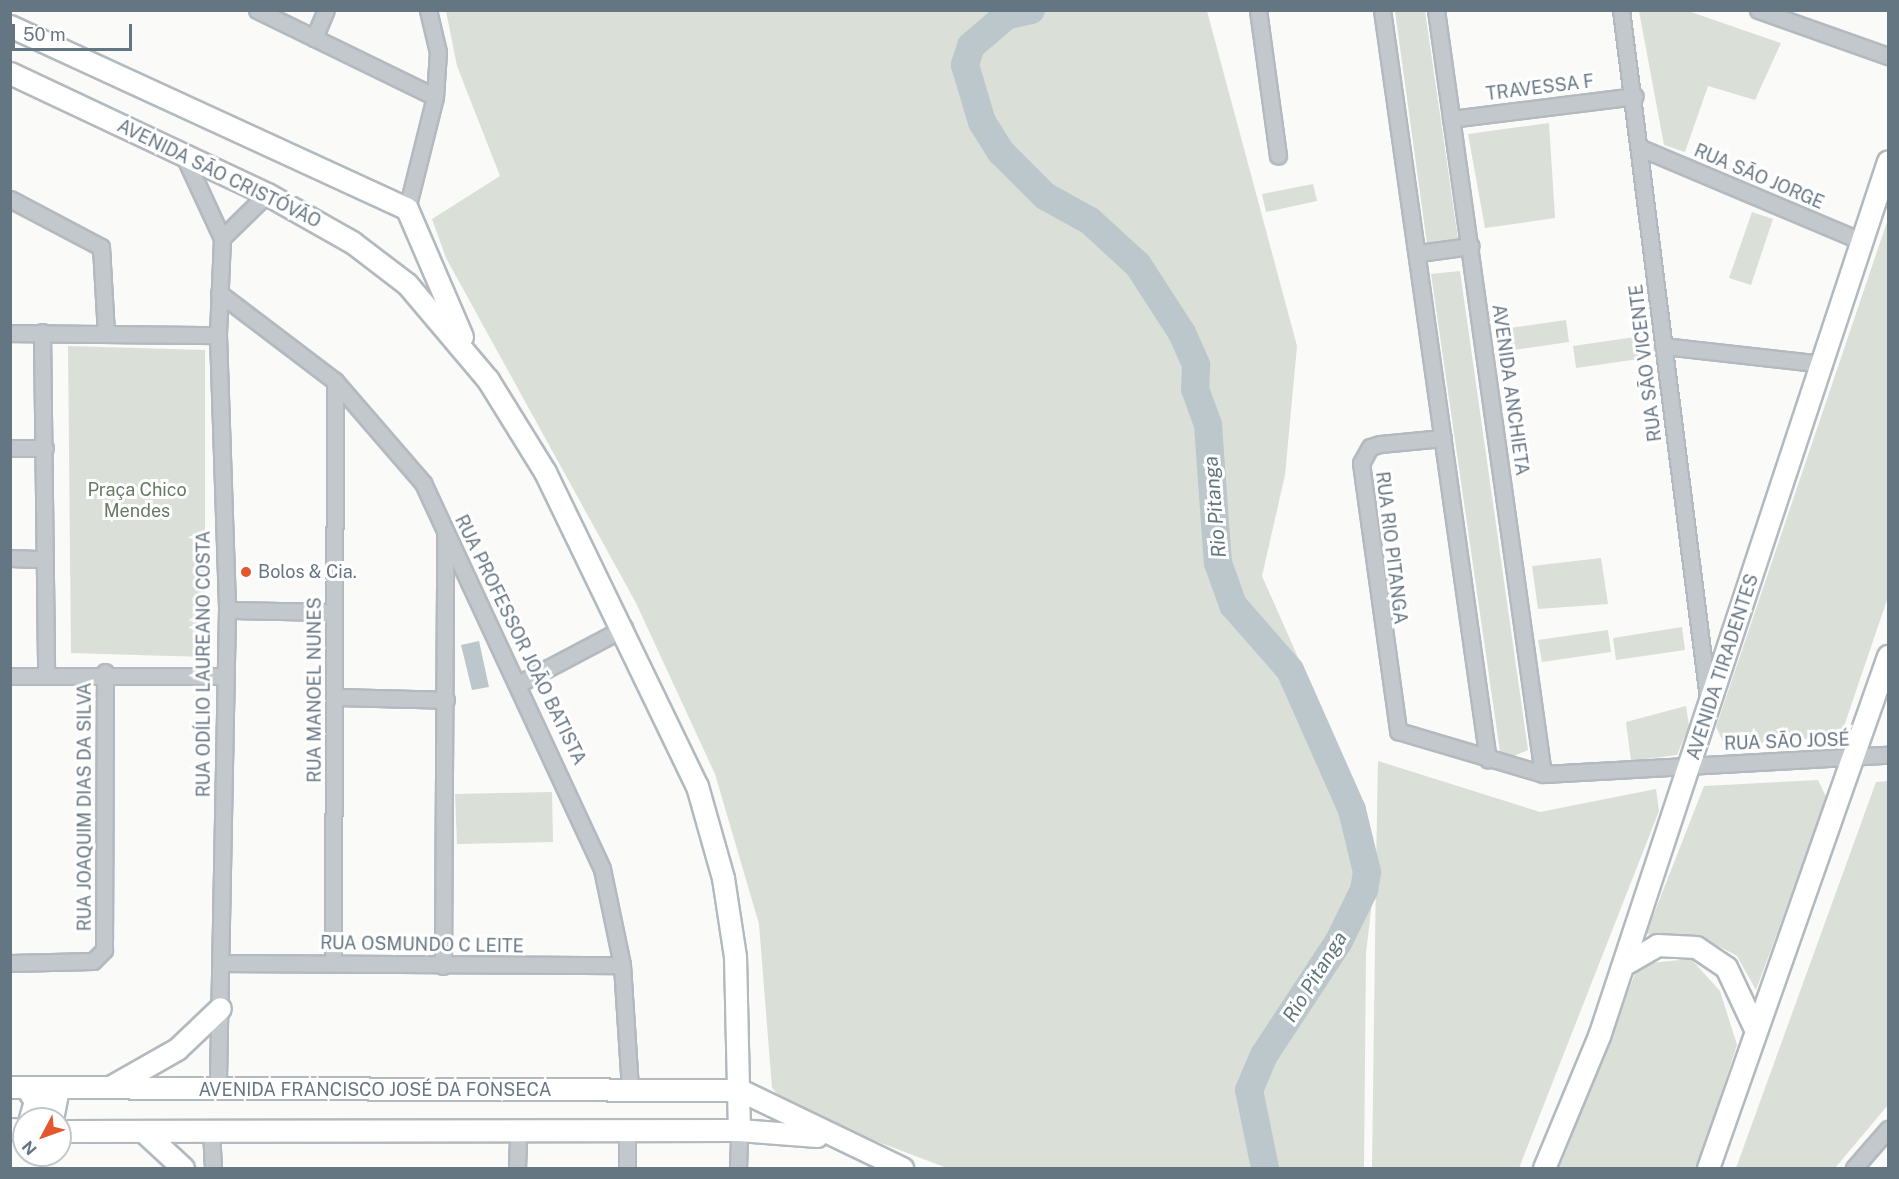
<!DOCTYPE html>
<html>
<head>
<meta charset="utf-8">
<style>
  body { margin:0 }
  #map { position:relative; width:1899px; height:1179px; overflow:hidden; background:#fafaf8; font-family:"Public Sans",sans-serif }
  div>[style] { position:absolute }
  .green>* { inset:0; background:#dadfd7 }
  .water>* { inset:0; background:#bbc7cb }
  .river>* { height:28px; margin:-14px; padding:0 14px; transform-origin:14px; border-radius:14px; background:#bbc7cb }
  .roads { filter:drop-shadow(2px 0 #b3babf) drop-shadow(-2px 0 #b3babf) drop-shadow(0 2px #b3babf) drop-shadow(0 -2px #b3babf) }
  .street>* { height:15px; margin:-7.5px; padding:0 7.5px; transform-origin:7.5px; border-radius:7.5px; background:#c3c8cc }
  .secondary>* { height:21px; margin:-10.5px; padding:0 10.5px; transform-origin:10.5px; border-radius:10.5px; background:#fff }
  .dots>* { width:16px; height:16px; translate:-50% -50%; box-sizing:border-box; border:3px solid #fff; border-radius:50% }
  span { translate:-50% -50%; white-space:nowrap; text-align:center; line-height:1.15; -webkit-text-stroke:6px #fff; paint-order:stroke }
  .street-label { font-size:18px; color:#657683 }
  .park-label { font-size:18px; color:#687a64 }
  .poi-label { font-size:18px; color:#657683 }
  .left { translate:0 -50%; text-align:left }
  .water-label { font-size:20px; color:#60757c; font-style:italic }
  .frame { position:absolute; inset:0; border:12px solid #657683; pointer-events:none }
  .north { position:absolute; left:12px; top:1107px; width:60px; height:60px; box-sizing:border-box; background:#fff; border:2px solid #c1c8cd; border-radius:50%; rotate:229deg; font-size:16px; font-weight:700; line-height:24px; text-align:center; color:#657683 }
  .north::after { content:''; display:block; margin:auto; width:21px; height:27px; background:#e4572e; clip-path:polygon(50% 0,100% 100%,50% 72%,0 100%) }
  .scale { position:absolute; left:12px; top:24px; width:120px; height:27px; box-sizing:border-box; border:3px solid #657683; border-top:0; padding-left:8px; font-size:18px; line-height:21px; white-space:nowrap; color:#657683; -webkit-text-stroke:4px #fff; paint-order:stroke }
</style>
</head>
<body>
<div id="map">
  <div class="green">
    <div style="clip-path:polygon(446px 11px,1207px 11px,1297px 346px,1285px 475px,1262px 576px,1345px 764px,1376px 868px,1378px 761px,1540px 812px,1656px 789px,1659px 811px,1519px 1168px,1372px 1168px,1376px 868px,1366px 953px,1364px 1168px,947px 1168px,791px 1109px,772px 1088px,759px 924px,715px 774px,636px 603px,446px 258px,432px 219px,500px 176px,457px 66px)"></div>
    <div style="clip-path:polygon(1395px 11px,1425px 11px,1458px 239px,1427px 244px)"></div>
    <div style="clip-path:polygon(1639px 11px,1688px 11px,1781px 43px,1755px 100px,1708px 86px,1685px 152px,1664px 145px)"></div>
    <div style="clip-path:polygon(1549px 123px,1555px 218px,1485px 228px,1468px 134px)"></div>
    <div style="clip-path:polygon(1313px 184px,1317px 201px,1266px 212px,1262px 194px)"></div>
    <div style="clip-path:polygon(1752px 212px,1773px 219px,1751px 285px,1729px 278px)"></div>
    <div style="clip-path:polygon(1888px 219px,1888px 597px,1841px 735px,1726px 747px,1716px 727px)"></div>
    <div style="clip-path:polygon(1460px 271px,1528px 750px,1514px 756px,1500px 752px,1431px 274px)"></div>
    <div style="clip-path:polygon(1566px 320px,1569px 342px,1499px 352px,1496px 330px)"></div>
    <div style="clip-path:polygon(1642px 336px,1646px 358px,1576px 368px,1573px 346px)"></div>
    <div style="clip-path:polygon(68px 346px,205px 350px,205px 657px,71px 653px)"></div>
    <div style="clip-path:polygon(1601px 558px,1608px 604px,1538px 609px,1532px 566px)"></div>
    <div style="clip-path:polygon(1682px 627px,1685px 650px,1616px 660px,1613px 638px)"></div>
    <div style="clip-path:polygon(1608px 630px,1611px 652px,1542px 662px,1538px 640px)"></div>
    <div style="clip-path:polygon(1686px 706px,1689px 726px,1677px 755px,1631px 761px,1626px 722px)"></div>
    <div style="clip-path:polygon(1818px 780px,1827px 799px,1756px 990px,1737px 956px,1702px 937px,1646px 934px,1704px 786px)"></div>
    <div style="clip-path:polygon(1888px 781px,1888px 1105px,1835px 1168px,1736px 1168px,1876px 782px)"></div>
    <div style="clip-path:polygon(552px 792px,553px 842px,457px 844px,455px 794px)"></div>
    <div style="clip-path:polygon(1691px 959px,1720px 991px,1737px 1045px,1697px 1168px,1556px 1168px,1639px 964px)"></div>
  </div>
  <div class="water">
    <div style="clip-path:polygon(479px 641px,489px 687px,472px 690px,461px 645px)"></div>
  </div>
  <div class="river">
    <div style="left:1031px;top:10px;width:26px;rotate:167deg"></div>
    <div style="left:1006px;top:16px;width:46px;rotate:139.4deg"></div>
    <div style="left:971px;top:46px;width:20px;rotate:108deg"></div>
    <div style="left:965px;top:65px;width:59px;rotate:73.4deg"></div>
    <div style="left:982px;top:122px;width:36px;rotate:58deg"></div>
    <div style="left:1001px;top:152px;width:62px;rotate:45deg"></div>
    <div style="left:1045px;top:196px;width:51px;rotate:29.1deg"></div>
    <div style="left:1090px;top:221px;width:65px;rotate:42.5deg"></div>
    <div style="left:1138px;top:265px;width:81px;rotate:57.1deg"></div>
    <div style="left:1182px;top:333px;width:35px;rotate:66deg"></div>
    <div style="left:1196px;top:365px;width:24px;rotate:92deg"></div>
    <div style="left:1195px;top:389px;width:38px;rotate:70deg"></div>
    <div style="left:1208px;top:425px;width:138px;rotate:85.9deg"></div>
    <div style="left:1218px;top:563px;width:45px;rotate:70.3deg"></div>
    <div style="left:1233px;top:605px;width:86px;rotate:48.8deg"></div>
    <div style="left:1290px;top:670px;width:153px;rotate:66.1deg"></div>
    <div style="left:1352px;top:810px;width:64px;rotate:76.4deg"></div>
    <div style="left:1367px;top:872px;width:18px;rotate:99deg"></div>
    <div style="left:1364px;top:890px;width:57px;rotate:116.1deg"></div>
    <div style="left:1339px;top:941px;width:136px;rotate:123.3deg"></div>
    <div style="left:1264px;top:1055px;width:38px;rotate:113deg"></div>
    <div style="left:1249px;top:1090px;width:80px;rotate:78.4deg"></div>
  </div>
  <div class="roads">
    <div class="street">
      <div style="left:257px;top:10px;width:198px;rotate:26deg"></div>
      <div style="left:1258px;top:10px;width:147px;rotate:82.2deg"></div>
      <div style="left:1382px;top:10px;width:757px;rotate:81.96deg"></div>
      <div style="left:1436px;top:10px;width:771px;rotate:82.03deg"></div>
      <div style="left:1621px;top:10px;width:693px;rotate:82.79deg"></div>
      <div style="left:1758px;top:10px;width:138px;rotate:19.5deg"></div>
      <div style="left:314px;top:38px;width:30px;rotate:-67deg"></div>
      <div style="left:1451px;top:119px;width:185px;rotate:-7.1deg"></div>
      <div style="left:1641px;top:148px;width:239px;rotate:22.9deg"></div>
      <div style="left:185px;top:158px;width:88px;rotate:65.2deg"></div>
      <div style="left:222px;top:238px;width:97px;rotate:92.4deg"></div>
      <div style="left:218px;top:335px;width:275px;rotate:88.1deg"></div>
      <div style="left:227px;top:610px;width:480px;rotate:91.1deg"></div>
      <div style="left:10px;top:199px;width:103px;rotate:27.8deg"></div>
      <div style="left:101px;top:247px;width:86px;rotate:86.7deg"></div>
      <div style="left:407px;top:209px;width:115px;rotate:-76deg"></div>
      <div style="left:435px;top:97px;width:45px;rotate:-86.2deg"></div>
      <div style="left:438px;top:52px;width:43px;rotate:-103.4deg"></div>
      <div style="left:222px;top:238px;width:63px;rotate:-44.4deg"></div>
      <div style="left:1419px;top:253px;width:52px;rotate:-7.7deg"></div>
      <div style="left:219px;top:293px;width:146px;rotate:37.2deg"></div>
      <div style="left:335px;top:381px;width:135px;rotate:49.2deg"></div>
      <div style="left:423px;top:483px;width:425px;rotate:65.1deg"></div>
      <div style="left:602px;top:869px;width:98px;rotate:78.2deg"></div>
      <div style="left:622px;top:965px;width:124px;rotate:86.3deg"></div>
      <div style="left:42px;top:332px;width:344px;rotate:89.3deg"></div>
      <div style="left:10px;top:333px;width:208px;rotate:0.6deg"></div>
      <div style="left:1663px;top:346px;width:162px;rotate:6.4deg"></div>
      <div style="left:1443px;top:438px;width:63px;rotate:174.6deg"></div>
      <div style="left:1380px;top:444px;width:10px;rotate:163deg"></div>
      <div style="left:1370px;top:447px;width:18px;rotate:119deg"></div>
      <div style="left:1361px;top:463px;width:271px;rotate:82.1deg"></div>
      <div style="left:1398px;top:731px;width:151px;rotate:16.5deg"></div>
      <div style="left:1543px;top:774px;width:346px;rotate:-3.2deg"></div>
      <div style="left:10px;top:448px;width:35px"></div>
      <div style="left:10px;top:558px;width:34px;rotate:2deg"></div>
      <div style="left:227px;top:610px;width:107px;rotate:1.1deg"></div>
      <div style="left:10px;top:676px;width:215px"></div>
      <div style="left:520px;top:683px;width:118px;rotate:-27.9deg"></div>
      <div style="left:335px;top:697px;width:111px;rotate:1.5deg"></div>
      <div style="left:10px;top:963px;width:83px;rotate:-1.4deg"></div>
      <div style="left:93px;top:961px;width:16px;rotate:-45deg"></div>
      <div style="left:104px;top:950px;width:278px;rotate:-89.8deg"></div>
      <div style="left:222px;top:963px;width:400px;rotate:0.3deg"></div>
      <div style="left:333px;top:963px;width:582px;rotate:-89.8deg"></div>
      <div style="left:443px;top:966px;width:432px;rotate:-89.7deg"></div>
      <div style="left:211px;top:1130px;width:38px;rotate:87deg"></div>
      <div style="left:627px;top:1132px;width:36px;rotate:90deg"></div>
      <div style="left:517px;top:1168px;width:36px;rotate:-88deg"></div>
      <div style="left:738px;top:1168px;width:38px;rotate:-88deg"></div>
      <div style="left:1854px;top:1168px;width:52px;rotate:-48.9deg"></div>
    </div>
    <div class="secondary">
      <div style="left:10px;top:26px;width:437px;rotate:24.7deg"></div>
      <div style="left:407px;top:209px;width:139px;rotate:66.7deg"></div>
      <div style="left:10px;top:73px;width:284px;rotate:25.2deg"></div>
      <div style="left:267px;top:194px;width:98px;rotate:29.5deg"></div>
      <div style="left:352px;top:242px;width:69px;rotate:37.4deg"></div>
      <div style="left:407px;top:284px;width:126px;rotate:49.8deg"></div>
      <div style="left:488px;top:380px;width:108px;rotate:58.2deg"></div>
      <div style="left:545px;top:472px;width:349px;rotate:64.2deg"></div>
      <div style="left:697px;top:786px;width:96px;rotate:74.2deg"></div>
      <div style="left:723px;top:878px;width:79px;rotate:81.3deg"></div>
      <div style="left:735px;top:956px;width:174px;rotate:88.7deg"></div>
      <div style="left:1623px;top:965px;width:39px;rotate:-30deg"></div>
      <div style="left:1657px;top:945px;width:39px;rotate:3deg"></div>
      <div style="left:1696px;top:947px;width:36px;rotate:34deg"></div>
      <div style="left:1726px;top:967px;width:68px;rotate:64.9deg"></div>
      <div style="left:112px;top:1086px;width:75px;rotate:-29.6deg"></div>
      <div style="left:177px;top:1049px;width:59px;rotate:-43.6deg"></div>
      <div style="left:10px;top:1087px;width:730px;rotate:0.24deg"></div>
      <div style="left:740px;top:1090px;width:180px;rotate:25.7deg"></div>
      <div style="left:26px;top:1087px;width:17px;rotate:57deg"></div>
      <div style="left:35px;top:1101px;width:19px;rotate:106deg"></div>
      <div style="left:52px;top:1119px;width:32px;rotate:-79deg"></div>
      <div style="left:10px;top:1129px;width:14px;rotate:4deg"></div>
      <div style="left:60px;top:1131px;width:679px;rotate:-0.08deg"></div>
      <div style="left:739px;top:1130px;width:78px;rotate:4.4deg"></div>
      <div style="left:144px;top:1132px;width:53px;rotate:42.7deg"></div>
      <div style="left:1544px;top:1168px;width:143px;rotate:-67.4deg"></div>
      <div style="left:1599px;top:1036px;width:921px;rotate:-71.72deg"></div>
      <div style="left:1708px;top:1168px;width:543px;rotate:-70.63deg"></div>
    </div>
  </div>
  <div class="dots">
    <div style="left:246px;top:572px;background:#e4572e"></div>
  </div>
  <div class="street-label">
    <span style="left:1540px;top:88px;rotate:-7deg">TRAVESSA F</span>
    <span style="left:219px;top:174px;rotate:26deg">AVENIDA SÃO CRISTÓVÃO</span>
    <span style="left:1759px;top:177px;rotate:23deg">RUA SÃO JORGE</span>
    <span style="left:1646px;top:363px;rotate:-97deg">RUA SÃO VICENTE</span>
    <span style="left:1510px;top:390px;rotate:82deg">AVENIDA ANCHIETA</span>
    <span style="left:1391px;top:548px;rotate:83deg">RUA RIO PITANGA</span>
    <span style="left:520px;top:640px;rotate:64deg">RUA PROFESSOR JOÃO BATISTA</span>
    <span style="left:204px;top:664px;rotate:-90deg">RUA ODÍLIO LAUREANO COSTA</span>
    <span style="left:1723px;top:667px;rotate:-72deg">AVENIDA TIRADENTES</span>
    <span style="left:315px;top:690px;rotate:-90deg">RUA MANOEL NUNES</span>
    <span style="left:1787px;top:742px;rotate:-2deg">RUA SÃO JOSÉ</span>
    <span style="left:85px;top:807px;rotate:-90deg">RUA JOAQUIM DIAS DA SILVA</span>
    <span style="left:422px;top:945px;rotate:1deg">RUA OSMUNDO C LEITE</span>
    <span style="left:375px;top:1090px">AVENIDA FRANCISCO JOSÉ DA FONSECA</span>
  </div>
  <div class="park-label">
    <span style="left:137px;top:501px">Praça Chico<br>Mendes</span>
  </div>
  <div class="poi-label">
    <span class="left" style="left:258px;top:572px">Bolos &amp; Cia.</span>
  </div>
  <div class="water-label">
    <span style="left:1215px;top:507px;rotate:-95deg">Rio Pitanga</span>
    <span style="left:1315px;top:977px;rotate:-58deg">Rio Pitanga</span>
  </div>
  <div class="frame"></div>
  <div class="north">N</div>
  <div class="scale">50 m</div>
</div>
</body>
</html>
